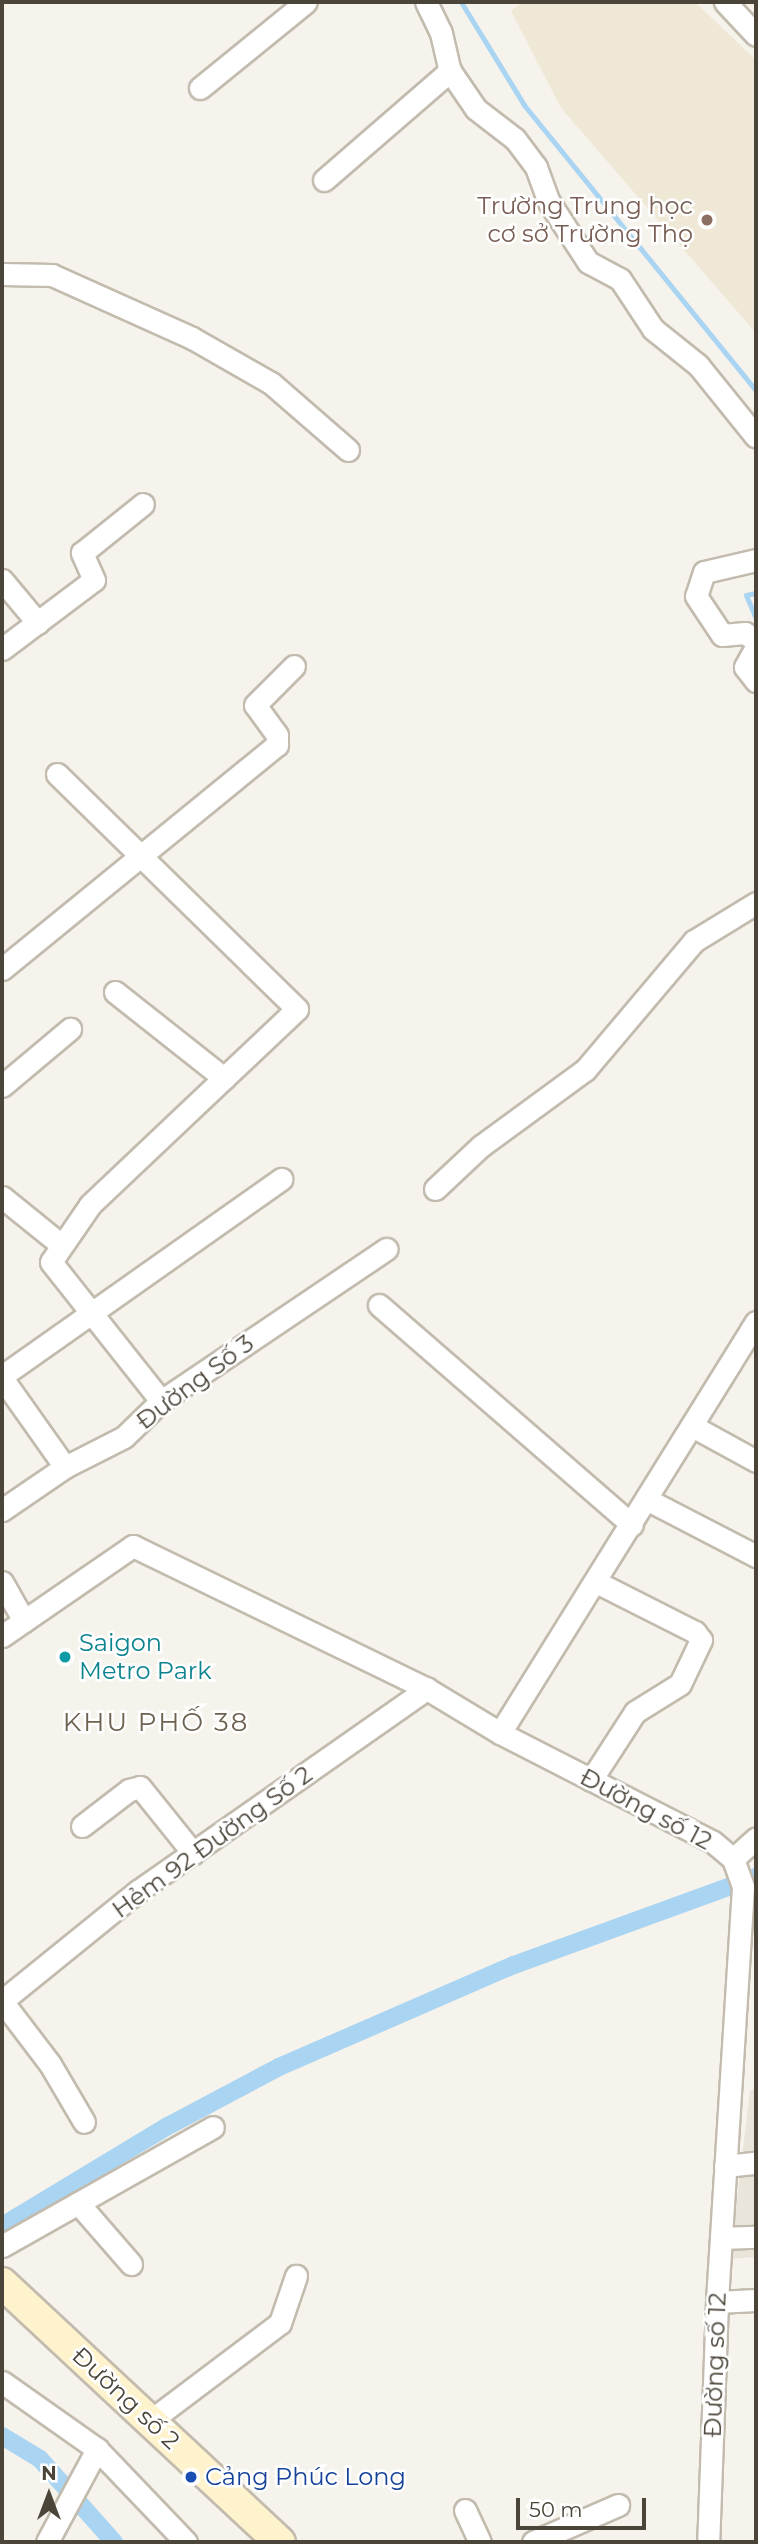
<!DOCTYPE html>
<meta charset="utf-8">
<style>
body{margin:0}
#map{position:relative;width:758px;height:2544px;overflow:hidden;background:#f6f3ec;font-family:Montserrat,sans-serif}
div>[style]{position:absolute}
.residential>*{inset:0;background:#eae5da}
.education>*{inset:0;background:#efe8d6}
.stream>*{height:5px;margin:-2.5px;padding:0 2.5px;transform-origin:2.5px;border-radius:2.5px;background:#a9d4f2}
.canal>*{height:18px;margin:-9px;padding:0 9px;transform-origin:9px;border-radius:9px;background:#a9d4f2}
.roads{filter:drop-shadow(2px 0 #c2bbae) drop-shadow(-2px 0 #c2bbae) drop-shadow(0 2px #c2bbae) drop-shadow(0 -2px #c2bbae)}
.street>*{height:21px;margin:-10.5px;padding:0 10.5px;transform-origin:10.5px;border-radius:10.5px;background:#fff}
.secondary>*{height:30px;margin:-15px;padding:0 15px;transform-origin:15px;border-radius:15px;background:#fff3cd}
.dots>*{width:19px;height:19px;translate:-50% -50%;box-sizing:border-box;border:4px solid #fff;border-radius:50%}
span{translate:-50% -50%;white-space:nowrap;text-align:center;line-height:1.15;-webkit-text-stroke:5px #fff;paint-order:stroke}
.education-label{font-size:24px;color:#785e54}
.right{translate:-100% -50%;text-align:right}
.street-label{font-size:24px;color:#4b4439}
.culture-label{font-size:24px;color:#0d838f}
.left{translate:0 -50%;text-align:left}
.transit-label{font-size:24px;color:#164399}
.neighbourhood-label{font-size:26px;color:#6e6250;letter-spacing:2px}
.frame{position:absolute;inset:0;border:4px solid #4b4439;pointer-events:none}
.north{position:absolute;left:14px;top:2460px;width:70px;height:70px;-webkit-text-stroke:5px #fff;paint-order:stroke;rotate:0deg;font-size:19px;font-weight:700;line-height:28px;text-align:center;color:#4b4439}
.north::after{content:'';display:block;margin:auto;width:24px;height:32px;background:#4b4439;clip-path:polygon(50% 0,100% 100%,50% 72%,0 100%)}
.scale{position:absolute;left:516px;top:2498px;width:130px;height:32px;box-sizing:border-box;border:4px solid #4b4439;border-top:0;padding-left:9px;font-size:21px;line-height:24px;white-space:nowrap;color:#4b4439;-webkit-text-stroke:5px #fff;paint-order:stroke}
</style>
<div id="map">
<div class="residential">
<div style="clip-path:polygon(756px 2089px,756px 2257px,730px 2259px,750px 2090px)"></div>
</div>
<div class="education">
<div style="clip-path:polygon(522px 2px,695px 2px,756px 60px,756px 333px,561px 108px,511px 11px)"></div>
</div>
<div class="stream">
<div style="left:461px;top:2px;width:121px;rotate:58.5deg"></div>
<div style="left:524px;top:105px;width:367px;rotate:50.9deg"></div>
<div style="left:756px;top:593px;width:10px;rotate:169deg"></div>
<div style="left:746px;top:595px;width:26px;rotate:67deg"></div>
</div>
<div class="canal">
<div style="left:2px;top:2226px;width:194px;rotate:-31.1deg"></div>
<div style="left:168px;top:2126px;width:126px;rotate:-28deg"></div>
<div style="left:279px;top:2067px;width:256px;rotate:-23.5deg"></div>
<div style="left:514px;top:1965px;width:258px;rotate:-20deg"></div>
<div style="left:2px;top:2436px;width:44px;rotate:31.2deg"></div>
<div style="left:40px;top:2459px;width:111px;rotate:48.3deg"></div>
</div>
<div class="roads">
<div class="street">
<div style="left:426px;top:2px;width:34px;rotate:64deg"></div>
<div style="left:441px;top:33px;width:39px;rotate:77deg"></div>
<div style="left:450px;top:71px;width:46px;rotate:55.6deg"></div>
<div style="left:476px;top:109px;width:49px;rotate:37.6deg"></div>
<div style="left:515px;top:139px;width:35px;rotate:53deg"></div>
<div style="left:536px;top:167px;width:37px;rotate:70deg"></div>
<div style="left:549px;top:202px;width:72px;rotate:57deg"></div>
<div style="left:588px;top:262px;width:36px;rotate:28deg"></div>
<div style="left:620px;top:279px;width:60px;rotate:56.6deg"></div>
<div style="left:653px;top:329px;width:58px;rotate:38.7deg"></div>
<div style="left:698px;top:365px;width:92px;rotate:51.1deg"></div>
<div style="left:725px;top:2px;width:45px;rotate:46.8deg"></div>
<div style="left:200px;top:88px;width:136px;rotate:-39.1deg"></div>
<div style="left:324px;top:180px;width:167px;rotate:-40.9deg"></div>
<div style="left:2px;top:274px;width:50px;rotate:1.1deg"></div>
<div style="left:52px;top:275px;width:154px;rotate:24.2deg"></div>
<div style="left:192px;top:338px;width:91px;rotate:29.7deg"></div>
<div style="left:271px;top:383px;width:102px;rotate:41deg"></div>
<div style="left:756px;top:560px;width:53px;rotate:167deg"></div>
<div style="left:704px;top:572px;width:25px;rotate:108deg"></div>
<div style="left:696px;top:596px;width:47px;rotate:56.3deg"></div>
<div style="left:722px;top:635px;width:23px;rotate:-5deg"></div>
<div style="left:745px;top:633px;width:14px;rotate:36deg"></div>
<div style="left:2px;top:580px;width:56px;rotate:50.1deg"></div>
<div style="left:756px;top:647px;width:23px;rotate:119deg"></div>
<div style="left:745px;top:667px;width:18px;rotate:52deg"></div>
<div style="left:2px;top:649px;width:115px;rotate:-36.9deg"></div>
<div style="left:94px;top:580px;width:30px;rotate:-114deg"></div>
<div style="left:82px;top:553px;width:78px;rotate:-38.8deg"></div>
<div style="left:57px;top:774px;width:336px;rotate:44.4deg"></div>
<div style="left:297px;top:1009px;width:285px;rotate:136.6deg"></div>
<div style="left:90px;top:1205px;width:69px;rotate:124.4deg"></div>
<div style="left:51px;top:1262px;width:177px;rotate:51.6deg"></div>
<div style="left:2px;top:969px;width:355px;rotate:-39.2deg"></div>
<div style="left:277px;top:745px;width:10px;rotate:-90deg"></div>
<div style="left:277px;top:735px;width:37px;rotate:-126deg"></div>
<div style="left:255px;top:705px;width:55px;rotate:-45deg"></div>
<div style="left:115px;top:992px;width:139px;rotate:38.3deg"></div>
<div style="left:2px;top:1086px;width:89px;rotate:-40deg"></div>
<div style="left:435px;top:1189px;width:63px;rotate:-43.1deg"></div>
<div style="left:481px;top:1146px;width:129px;rotate:-36.2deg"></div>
<div style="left:585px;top:1070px;width:169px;rotate:-49.8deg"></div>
<div style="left:694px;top:941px;width:73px;rotate:-31.5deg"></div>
<div style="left:2px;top:1197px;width:75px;rotate:39deg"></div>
<div style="left:379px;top:1305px;width:335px;rotate:41deg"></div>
<div style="left:2px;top:1376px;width:342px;rotate:-35.2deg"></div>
<div style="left:2px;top:1378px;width:109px;rotate:54.7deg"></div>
<div style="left:694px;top:1427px;width:71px;rotate:28.7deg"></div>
<div style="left:648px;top:1500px;width:122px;rotate:27.4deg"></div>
<div style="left:2px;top:1510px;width:76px;rotate:-34.3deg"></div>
<div style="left:65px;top:1467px;width:66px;rotate:-27deg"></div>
<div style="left:124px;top:1437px;width:52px;rotate:-44.2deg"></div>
<div style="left:161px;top:1401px;width:272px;rotate:-34deg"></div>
<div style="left:2px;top:1582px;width:45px;rotate:60.6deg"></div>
<div style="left:2px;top:1636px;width:159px;rotate:-34.5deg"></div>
<div style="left:133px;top:1546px;width:327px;rotate:25.9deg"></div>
<div style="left:427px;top:1689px;width:85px;rotate:31.1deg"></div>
<div style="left:500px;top:1733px;width:239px;rotate:27.1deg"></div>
<div style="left:713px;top:1842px;width:26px;rotate:40deg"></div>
<div style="left:733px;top:1859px;width:30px;rotate:70deg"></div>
<div style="left:743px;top:1887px;width:416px;rotate:93.6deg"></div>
<div style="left:717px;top:2302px;width:240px;rotate:92.1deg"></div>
<div style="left:500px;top:1733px;width:484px;rotate:-58.1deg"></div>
<div style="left:591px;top:1780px;width:81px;rotate:-57.1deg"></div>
<div style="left:635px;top:1712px;width:53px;rotate:-31.9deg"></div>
<div style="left:680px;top:1684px;width:49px;rotate:-64.5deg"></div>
<div style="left:701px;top:1640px;width:10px;rotate:-127deg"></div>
<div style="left:695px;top:1632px;width:111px;rotate:-153.2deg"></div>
<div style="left:82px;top:1826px;width:59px;rotate:-37.5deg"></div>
<div style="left:129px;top:1790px;width:11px;rotate:-15deg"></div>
<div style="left:140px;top:1787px;width:85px;rotate:51.2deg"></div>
<div style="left:733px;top:1859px;width:31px;rotate:-42deg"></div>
<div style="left:2px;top:2001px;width:175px;rotate:-39deg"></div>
<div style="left:138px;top:1891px;width:353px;rotate:-35deg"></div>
<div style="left:2px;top:2001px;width:79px;rotate:52.7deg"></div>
<div style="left:50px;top:2064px;width:67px;rotate:59.6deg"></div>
<div style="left:725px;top:2166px;width:31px;rotate:-6deg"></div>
<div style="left:78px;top:2203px;width:81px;rotate:49deg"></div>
<div style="left:721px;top:2238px;width:35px;rotate:-2deg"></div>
<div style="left:2px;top:2246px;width:242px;rotate:-29.4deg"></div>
<div style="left:717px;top:2302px;width:39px;rotate:-3deg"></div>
<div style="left:2px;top:2382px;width:116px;rotate:35.2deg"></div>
<div style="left:97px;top:2449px;width:129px;rotate:46.3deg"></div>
<div style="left:150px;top:2421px;width:163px;rotate:-37deg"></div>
<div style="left:280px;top:2323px;width:50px;rotate:-71.2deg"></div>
<div style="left:465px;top:2510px;width:35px;rotate:65deg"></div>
<div style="left:47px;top:2542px;width:106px;rotate:-61.7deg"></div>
<div style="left:533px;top:2542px;width:93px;rotate:-23.5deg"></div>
</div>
<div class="secondary">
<div style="left:2px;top:2283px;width:380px;rotate:43deg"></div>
</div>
</div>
<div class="dots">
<div style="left:707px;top:220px;background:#8d6e63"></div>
<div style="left:65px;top:1657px;background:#0f9aa8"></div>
<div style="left:191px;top:2477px;background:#1a4fb4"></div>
</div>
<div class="education-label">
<span class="right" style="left:693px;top:220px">Trường Trung học<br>cơ sở Trường Thọ</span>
</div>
<div class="street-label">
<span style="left:195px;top:1382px;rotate:-37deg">Đường Số 3</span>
<span style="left:646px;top:1809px;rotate:28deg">Đường số 12</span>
<span style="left:212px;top:1842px;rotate:-36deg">Hẻm 92 Đường Số 2</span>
<span style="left:715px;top:2365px;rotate:-88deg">Đường số 12</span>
<span style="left:126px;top:2398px;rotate:43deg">Đường số 2</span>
</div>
<div class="culture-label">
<span class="left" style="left:79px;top:1657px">Saigon<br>Metro Park</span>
</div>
<div class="transit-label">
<span class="left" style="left:205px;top:2477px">Cảng Phúc Long</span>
</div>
<div class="neighbourhood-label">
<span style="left:156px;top:1723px">KHU PHỐ 38</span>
</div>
<div class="frame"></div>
<div class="north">N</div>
<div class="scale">50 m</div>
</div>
